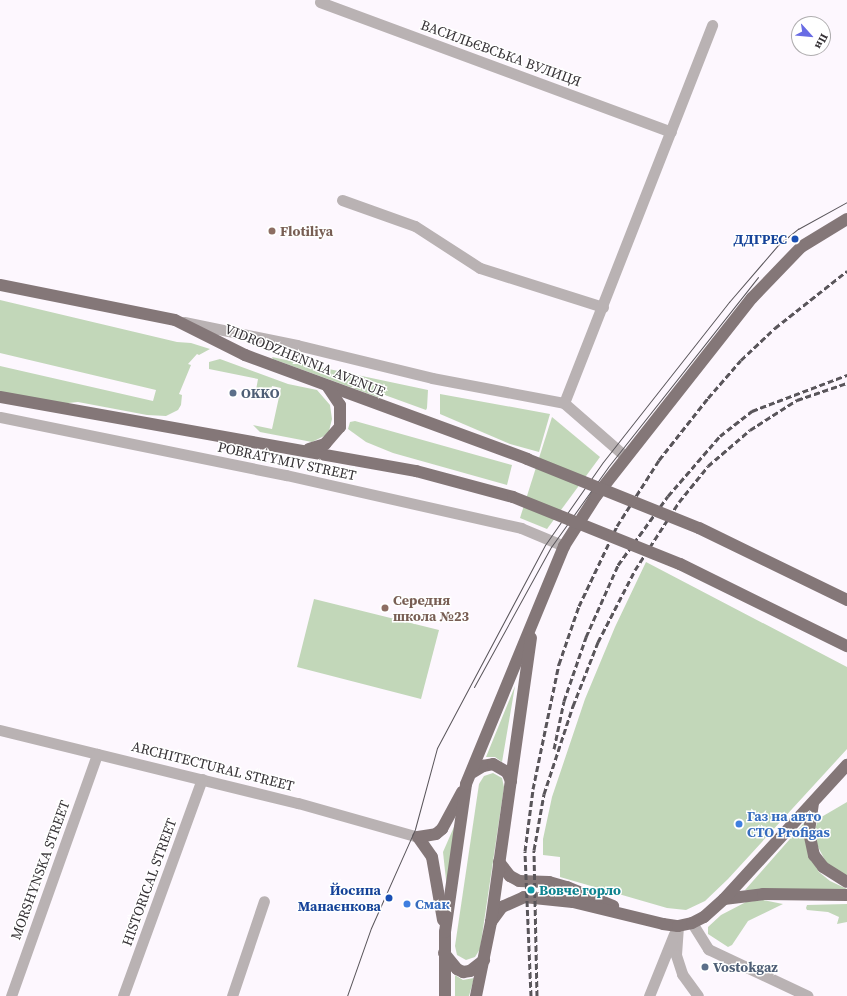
<!DOCTYPE html>
<meta charset="utf-8">
<style>
body{margin:0}
#map{position:relative;width:847px;height:996px;overflow:hidden;background:#fdf7fe;font-family:"Source Serif 4",serif}
div>[style]{position:absolute}
.green>*{inset:0;background:#c2d7b9}
.minor>*{height:11px;margin:-5.5px;padding:0 5.5px;transform-origin:5.5px;border-radius:5.5px;background:#b9b2b3}
.major>*{height:12px;margin:-6px;padding:0 6px;transform-origin:6px;border-radius:6px;background:#847778}
.tram>*{height:1px;margin:-0.5px;padding:0 0.5px;transform-origin:0.5px;border-radius:0.5px;background:#59555a}
.rail>*{height:3px;margin-top:-1.5px;transform-origin:0;background:repeating-linear-gradient(90deg,#59555a 0 6px,transparent 0 9px)}
.major-bridge>*{height:12px;margin:-6px;padding:0 6px;transform-origin:6px;border-radius:6px;background:#847778}
.dots>*{width:11px;height:11px;translate:-50% -50%;box-sizing:border-box;border:2px solid #fff;border-radius:50%}
span{translate:-50% -50%;white-space:nowrap;text-align:center;line-height:1.15;-webkit-text-stroke:3px #fff;paint-order:stroke}
.street-label{font-size:14px;color:#363236}
.education-label{font-size:14px;color:#785e54;font-weight:700}
.left{translate:0 -50%;text-align:left}
.transit-label{font-size:14px;color:#164399;font-weight:700}
.right{translate:-100% -50%;text-align:right}
.service-label{font-size:14px;color:#4e5e75;font-weight:700}
.shop-label{font-size:14px;color:#366cbe;font-weight:700}
.culture-label{font-size:14px;color:#0d838f;font-weight:700}
.north{position:absolute;left:791px;top:16px;width:40px;height:40px;box-sizing:border-box;background:#fff;border:1px solid #afadaf;border-radius:50%;rotate:117deg;font-size:11px;font-weight:700;line-height:16px;text-align:center;color:#363236}
.north::after{content:'';display:block;margin:auto;width:14px;height:18px;background:#686be4;clip-path:polygon(50% 0,100% 100%,50% 72%,0 100%)}
</style>
<div id="map">
<div class="green">
<div style="clip-path:polygon(0 300px,177px 342px,191px 343px,210px 349px,199px 355px,197px 354px,188px 364px,191px 365px,179px 394px,182px 395px,181px 405px,178px 410px,166px 416px,147px 415px,78px 402px,58px 404px,0 392px,0 366px,153px 401px,156px 390px,0 353px)"></div>
<div style="clip-path:polygon(272px 357px,428px 390px,427px 408px,426px 410px,382px 394px,380px 398px,273px 359px)"></div>
<div style="clip-path:polygon(220px 359px,288px 384px,317px 390px,330px 405px,332px 419px,329px 431px,324px 436px,312px 442px,260px 432px,253px 425px,272px 429px,281px 388px,272px 386px,270px 395px,261px 393px,256px 390px,258px 379px,209px 369px,209px 362px)"></div>
<div style="clip-path:polygon(440px 394px,550px 414px,539px 452px,510px 444px,440px 414px)"></div>
<div style="clip-path:polygon(552px 417px,600px 457px,547px 529px,520px 518px)"></div>
<div style="clip-path:polygon(355px 421px,512px 465px,507px 485px,393px 453px,366px 442px,348px 429px,350px 422px)"></div>
<div style="clip-path:polygon(646px 562px,847px 667px,847px 749px,728px 879px,705px 901px,686px 910px,667px 908px,560px 877px,560px 857px,543px 855px,543px 839px,552px 797px,585px 699px,615px 627px)"></div>
<div style="clip-path:polygon(314px 599px,439px 630px,421px 699px,297px 667px)"></div>
<div style="clip-path:polygon(515px 686px,502px 762px,495px 757px,486px 757px)"></div>
<div style="clip-path:polygon(493px 773px,502px 778px,504px 787px,480px 949px,475px 957px,466px 960px,457px 955px,455px 946px,479px 784px,484px 776px)"></div>
<div style="clip-path:polygon(847px 802px,847px 877px,827px 864px,816px 843px,815px 830px,818px 819px)"></div>
<div style="clip-path:polygon(457px 820px,447px 889px,443px 852px)"></div>
<div style="clip-path:polygon(804px 823px,810px 857px,819px 872px,830px 881px,847px 889px,745px 890px)"></div>
<div style="clip-path:polygon(763px 900px,783px 904px,748px 921px,732px 945px,728px 947px,708px 934px,708px 927px,721px 915px,746px 902px)"></div>
<div style="clip-path:polygon(847px 904px,847px 922px,837px 924px,839px 917px,828px 912px,807px 910px,806px 908px,807px 905px)"></div>
<div style="clip-path:polygon(455px 975px,463px 980px,474px 978px,469px 996px,455px 996px)"></div>
</div>
<div class="minor">
<div style="left:320px;top:2px;width:374px;rotate:20.3deg"></div>
<div style="left:342px;top:200px;width:77px;rotate:19.6deg"></div>
<div style="left:415px;top:226px;width:77px;rotate:32.9deg"></div>
<div style="left:480px;top:268px;width:129px;rotate:17.6deg"></div>
<div style="left:184px;top:322px;width:115px;rotate:11.5deg"></div>
<div style="left:297px;top:345px;width:139px;rotate:13.7deg"></div>
<div style="left:432px;top:378px;width:134px;rotate:10.7deg"></div>
<div style="left:564px;top:403px;width:82px;rotate:41.1deg"></div>
<div style="left:564px;top:403px;width:406px;rotate:-68.6deg"></div>
<div style="left:0;top:417px;width:292px;rotate:11.5deg"></div>
<div style="left:286px;top:475px;width:241px;rotate:12.7deg"></div>
<div style="left:521px;top:528px;width:47px;rotate:22.7deg"></div>
<div style="left:0;top:730px;width:307px;rotate:13.8deg"></div>
<div style="left:298px;top:803px;width:125px;rotate:15.8deg"></div>
<div style="left:692px;top:923px;width:31px;rotate:58deg"></div>
<div style="left:708px;top:949px;width:110px;rotate:25.2deg"></div>
<div style="left:678px;top:926px;width:29px;rotate:94deg"></div>
<div style="left:676px;top:955px;width:20px;rotate:72deg"></div>
<div style="left:682px;top:974px;width:27px;rotate:54deg"></div>
<div style="left:11px;top:996px;width:257px;rotate:-70.4deg"></div>
<div style="left:123px;top:996px;width:231px;rotate:-70deg"></div>
<div style="left:232px;top:996px;width:100px;rotate:-71.4deg"></div>
<div style="left:649px;top:996px;width:67px;rotate:-68deg"></div>
</div>
<div class="major">
<div style="left:0;top:285px;width:178px;rotate:11.3deg"></div>
<div style="left:175px;top:320px;width:78px;rotate:26.6deg"></div>
<div style="left:245px;top:355px;width:301px;rotate:20.2deg"></div>
<div style="left:0;top:397px;width:423px;rotate:10.1deg"></div>
<div style="left:416px;top:471px;width:100px;rotate:15deg"></div>
<div style="left:309px;top:449px;width:17px;rotate:-17deg"></div>
<div style="left:325px;top:444px;width:23px;rotate:-49deg"></div>
<div style="left:340px;top:427px;width:22px;rotate:-90deg"></div>
<div style="left:340px;top:405px;width:22px;rotate:-124deg"></div>
<div style="left:473px;top:772px;width:12px;rotate:-31deg"></div>
<div style="left:483px;top:766px;width:10px;rotate:-11deg"></div>
<div style="left:493px;top:764px;width:16px;rotate:30deg"></div>
<div style="left:507px;top:772px;width:10px;rotate:66deg"></div>
<div style="left:813px;top:803px;width:29px;rotate:98deg"></div>
<div style="left:809px;top:832px;width:24px;rotate:78deg"></div>
<div style="left:814px;top:855px;width:15px;rotate:53deg"></div>
<div style="left:823px;top:867px;width:28px;rotate:32deg"></div>
<div style="left:418px;top:837px;width:24px;rotate:55deg"></div>
<div style="left:432px;top:857px;width:64px;rotate:80.1deg"></div>
<div style="left:418px;top:837px;width:18px;rotate:-9deg"></div>
<div style="left:436px;top:834px;width:8px;rotate:-40deg"></div>
<div style="left:442px;top:829px;width:42px;rotate:-61.6deg"></div>
<div style="left:499px;top:862px;width:18px;rotate:52deg"></div>
<div style="left:510px;top:876px;width:10px;rotate:29deg"></div>
<div style="left:519px;top:881px;width:30px;rotate:2deg"></div>
<div style="left:549px;top:882px;width:19px;rotate:16deg"></div>
<div style="left:567px;top:887px;width:50px;rotate:22.4deg"></div>
<div style="left:724px;top:899px;width:39px;rotate:-7deg"></div>
<div style="left:763px;top:894px;width:84px;rotate:0.7deg"></div>
<div style="left:491px;top:922px;width:19px;rotate:-54deg"></div>
<div style="left:502px;top:907px;width:24px;rotate:-24deg"></div>
<div style="left:524px;top:897px;width:49px;rotate:5.8deg"></div>
<div style="left:573px;top:902px;width:93px;rotate:13.7deg"></div>
<div style="left:663px;top:924px;width:15px;rotate:8deg"></div>
<div style="left:678px;top:926px;width:14px;rotate:-12deg"></div>
<div style="left:692px;top:923px;width:13px;rotate:-27deg"></div>
<div style="left:704px;top:917px;width:27px;rotate:-42deg"></div>
<div style="left:724px;top:899px;width:182px;rotate:-47.5deg"></div>
<div style="left:444px;top:953px;width:21px;rotate:51deg"></div>
<div style="left:457px;top:969px;width:7px;rotate:27deg"></div>
<div style="left:463px;top:972px;width:7px;rotate:-8deg"></div>
<div style="left:470px;top:971px;width:18px;rotate:-38deg"></div>
<div style="left:445px;top:996px;width:64px;rotate:-90deg"></div>
<div style="left:445px;top:932px;width:149px;rotate:-81.9deg"></div>
<div style="left:466px;top:784px;width:257px;rotate:-67.6deg"></div>
<div style="left:564px;top:546px;width:59px;rotate:-57.4deg"></div>
<div style="left:596px;top:496px;width:252px;rotate:-51.8deg"></div>
<div style="left:752px;top:298px;width:71px;rotate:-46.1deg"></div>
<div style="left:801px;top:247px;width:54px;rotate:-31.3deg"></div>
<div style="left:476px;top:996px;width:76px;rotate:-78.5deg"></div>
<div style="left:491px;top:922px;width:287px;rotate:-82deg"></div>
</div>
<div class="tram">
<div style="left:474px;top:687px;width:160px;rotate:-61.2deg"></div>
<div style="left:551px;top:547px;width:98px;rotate:-54.5deg"></div>
<div style="left:608px;top:467px;width:242px;rotate:-51.7deg"></div>
<div style="left:347px;top:996px;width:72px;rotate:-70.6deg"></div>
<div style="left:371px;top:928px;width:108px;rotate:-66deg"></div>
<div style="left:415px;top:829px;width:84px;rotate:-74.8deg"></div>
<div style="left:437px;top:748px;width:230px;rotate:-62deg"></div>
<div style="left:545px;top:545px;width:101px;rotate:-55.1deg"></div>
<div style="left:603px;top:462px;width:204px;rotate:-51.8deg"></div>
<div style="left:729px;top:302px;width:75px;rotate:-49.3deg"></div>
<div style="left:778px;top:245px;width:26px;rotate:-39deg"></div>
<div style="left:798px;top:229px;width:56px;rotate:-28.9deg"></div>
</div>
<div class="rail">
<div style="left:554px;top:749px;width:49px;rotate:-78.2deg"></div>
<div style="left:564px;top:701px;width:68px;rotate:-71deg"></div>
<div style="left:586px;top:637px;width:79px;rotate:-66deg"></div>
<div style="left:618px;top:565px;width:85px;rotate:-54.1deg"></div>
<div style="left:668px;top:496px;width:79px;rotate:-49.1deg"></div>
<div style="left:720px;top:436px;width:41px;rotate:-38deg"></div>
<div style="left:752px;top:411px;width:102px;rotate:-20.8deg"></div>
<div style="left:531px;top:996px;width:145px;rotate:-92.4deg"></div>
<div style="left:525px;top:851px;width:63px;rotate:-82.6deg"></div>
<div style="left:533px;top:789px;width:128px;rotate:-78.3deg"></div>
<div style="left:559px;top:664px;width:61px;rotate:-71deg"></div>
<div style="left:579px;top:606px;width:89px;rotate:-64.6deg"></div>
<div style="left:617px;top:526px;width:78px;rotate:-57.5deg"></div>
<div style="left:659px;top:460px;width:79px;rotate:-51.7deg"></div>
<div style="left:708px;top:398px;width:50px;rotate:-49deg"></div>
<div style="left:741px;top:360px;width:47px;rotate:-43.3deg"></div>
<div style="left:775px;top:328px;width:92px;rotate:-38.4deg"></div>
<div style="left:537px;top:996px;width:146px;rotate:-91.2deg"></div>
<div style="left:534px;top:850px;width:57px;rotate:-79.9deg"></div>
<div style="left:544px;top:794px;width:93px;rotate:-71.8deg"></div>
<div style="left:573px;top:706px;width:69px;rotate:-68.7deg"></div>
<div style="left:598px;top:642px;width:81px;rotate:-62.8deg"></div>
<div style="left:635px;top:570px;width:81px;rotate:-57.1deg"></div>
<div style="left:679px;top:502px;width:46px;rotate:-51.1deg"></div>
<div style="left:708px;top:466px;width:55px;rotate:-40.6deg"></div>
<div style="left:750px;top:430px;width:56px;rotate:-32.6deg"></div>
<div style="left:797px;top:400px;width:53px;rotate:-18.8deg"></div>
</div>
<div class="major-bridge">
<div style="left:527px;top:459px;width:185px;rotate:21.9deg"></div>
<div style="left:699px;top:528px;width:165px;rotate:25.9deg"></div>
<div style="left:513px;top:497px;width:180px;rotate:21.9deg"></div>
<div style="left:680px;top:564px;width:186px;rotate:26.2deg"></div>
</div>
<div class="dots">
<div style="left:272px;top:231px;background:#8d6e63"></div>
<div style="left:795px;top:239px;background:#1a4fb4"></div>
<div style="left:233px;top:393px;background:#5c6f8a"></div>
<div style="left:385px;top:608px;background:#8d6e63"></div>
<div style="left:739px;top:824px;background:#3f7fe0"></div>
<div style="left:531px;top:890px;background:#0f9aa8"></div>
<div style="left:389px;top:898px;background:#1a4fb4"></div>
<div style="left:407px;top:904px;background:#3f7fe0"></div>
<div style="left:705px;top:967px;background:#5c6f8a"></div>
</div>
<div class="street-label">
<span style="left:501px;top:53px;rotate:20deg">ВАСИЛЬЄВСЬКА ВУЛИЦЯ</span>
<span style="left:305px;top:360px;rotate:22deg">VIDRODZHENNIA AVENUE</span>
<span style="left:287px;top:461px;rotate:12deg">POBRATYMIV STREET</span>
<span style="left:213px;top:766px;rotate:14deg">ARCHITECTURAL STREET</span>
<span style="left:40px;top:870px;rotate:-70deg">MORSHYNSKA STREET</span>
<span style="left:149px;top:882px;rotate:-70deg">HISTORICAL STREET</span>
</div>
<div class="education-label">
<span class="left" style="left:280px;top:231px">Flotiliya</span>
<span class="left" style="left:393px;top:608px">Середня<br>школа №23</span>
</div>
<div class="transit-label">
<span class="right" style="left:787px;top:239px">ДДГРЕС</span>
<span class="right" style="left:381px;top:898px">Йосипа<br>Манаєнкова</span>
</div>
<div class="service-label">
<span class="left" style="left:241px;top:393px">OKKO</span>
<span class="left" style="left:713px;top:967px">Vostokgaz</span>
</div>
<div class="shop-label">
<span class="left" style="left:747px;top:824px">Газ на авто<br>СТО Profigas</span>
<span class="left" style="left:415px;top:904px">Смак</span>
</div>
<div class="culture-label">
<span class="left" style="left:539px;top:890px">Вовче горло</span>
</div>
<div class="north">Пн</div>
</div>
